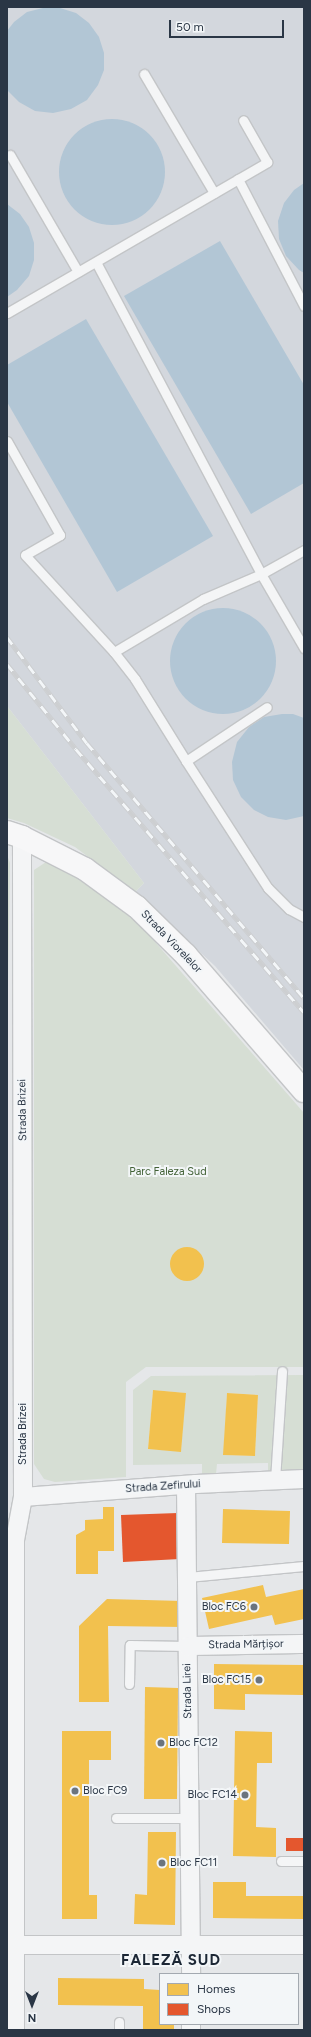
<!DOCTYPE html>
<meta charset="utf-8">
<style>
body{margin:0}
#map{position:relative;width:311px;height:2037px;overflow:hidden;background:#e5e7e9;font-family:Figtree,sans-serif}
div>[style]{position:absolute}
.built>*{inset:0;background:#d3d7dd}
.green>*{inset:0;background:#d6ded4}
.water>*{inset:0;background:#b2c6d5}
.round{border-radius:50%}
.homes>*{inset:0;background:#f2c14e}
.shops>*{inset:0;background:#e4572e}
.roads{filter:drop-shadow(1px 0 #c3c5c7) drop-shadow(-1px 0 #c3c5c7) drop-shadow(0 1px #c3c5c7) drop-shadow(0 -1px #c3c5c7)}
.lane>*{height:9px;margin:-4.5px;padding:0 4.5px;transform-origin:4.5px;border-radius:4.5px;background:#f4f5f6}
.street>*{height:18px;margin:-9px;padding:0 9px;transform-origin:9px;border-radius:9px;background:#f4f5f6}
.secondary>*{height:22px;margin:-11px;padding:0 11px;transform-origin:11px;border-radius:11px;background:#f7f7f8}
.rail>*{height:4.5px;margin-top:-2.25px;transform-origin:0;background:repeating-linear-gradient(90deg,#f3f6f8 0 9px,#cdcfd1 0 18px);box-sizing:border-box;border-block:1px solid #cdcfd1}
.dots>*{width:11px;height:11px;translate:-50% -50%;box-sizing:border-box;border:2px solid #f3f6f8;border-radius:50%}
span{translate:-50% -50%;white-space:nowrap;text-align:center;line-height:1.15;-webkit-text-stroke:4px #f3f6f8;paint-order:stroke}
.street-label{font-size:11px;color:#2a3645}
.park-label{font-size:11px;color:#426136}
.poi-label{font-size:11px;color:#2a3645}
.right{translate:-100% -50%;text-align:right}
.left{translate:0 -50%;text-align:left}
.district-label{font-size:15px;color:#1c2735;font-weight:700;letter-spacing:1px}
.frame{position:absolute;inset:0;border:8px solid #2a3645;pointer-events:none}
.legend{position:absolute;left:159px;top:1973px;width:140px;height:52px;box-sizing:border-box;background:#f3f6f8;border:1px solid #a3a9b0;margin:0;padding:5px 7px;list-style:none;font-size:12px;color:#2a3645}
.legend li{display:flex;align-items:center;gap:8px;height:20px}
.legend b{width:20px;border:1px solid #a3a9b0}
.north{position:absolute;left:12px;top:1985px;width:40px;height:40px;-webkit-text-stroke:3px #f3f6f8;paint-order:stroke;rotate:180deg;font-size:11px;font-weight:700;line-height:16px;text-align:center;color:#2a3645}
.north::after{content:'';display:block;margin:auto;width:14px;height:18px;background:#2a3645;clip-path:polygon(50% 0,100% 100%,50% 72%,0 100%)}
.scale{position:absolute;left:169px;top:20px;width:115px;height:18px;box-sizing:border-box;border:2px solid #2a3645;border-top:0;padding-left:5px;font-size:12px;line-height:14px;white-space:nowrap;color:#2a3645;-webkit-text-stroke:3px #f3f6f8;paint-order:stroke}
</style>
<div id="map">
<div class="built">
<div style="clip-path:polygon(7px 7px,304px 7px,304px 1070px,215px 966px,135px 892px,144px 883px,7px 706px)"></div>
</div>
<div class="green">
<div style="clip-path:polygon(7px 706px,144px 883px,135px 892px,75px 847px,24px 823px,7px 818px)"></div>
<div style="clip-path:polygon(7px 855px,10px 863px,7px 1049px)"></div>
<div style="clip-path:polygon(46px 862px,82px 878px,129px 912px,304px 1113px,304px 1367px,146px 1367px,126px 1382px,126px 1477px,55px 1482px,44px 1479px,34px 1464px,34px 870px)"></div>
<div style="clip-path:polygon(7px 1103px,9px 1240px,7px 1240px)"></div>
<div style="clip-path:polygon(evenodd,304px 1375px,304px 1470px,268px 1471px,268px 1463px,217px 1464px,216px 1474px,202px 1474px,202px 1464px,133px 1465px,133px 1390px,151px 1376px,304px 1375px,153px 1390px,185px 1393px,181px 1451px,148px 1449px,153px 1390px,304px 1375px,227px 1393px,258px 1395px,255px 1456px,224px 1455px,227px 1393px)"></div>
</div>
<div class="water">
<div style="clip-path:polygon(43px 8px,60px 8px,76px 13px,89px 23px,99px 37px,104px 53px,104px 70px,98px 85px,87px 100px,71px 109px,53px 113px,35px 111px,19px 102px,7px 90px,7px 31px,14px 22px,27px 12px)"></div>
<div class="round" style="left:59px;top:119px;width:106px;height:106px"></div>
<div style="clip-path:polygon(304px 183px,304px 273px,299px 270px,286px 256px,279px 239px,278px 221px,284px 203px,294px 190px)"></div>
<div style="clip-path:polygon(7px 204px,20px 214px,29px 227px,34px 243px,34px 260px,29px 276px,17px 290px,7px 297px)"></div>
<div style="clip-path:polygon(220px 241px,304px 385px,304px 483px,251px 514px,124px 296px)"></div>
<div style="clip-path:polygon(86px 319px,213px 536px,117px 592px,7px 402px,7px 365px)"></div>
<div class="round" style="left:170px;top:608px;width:106px;height:106px"></div>
<div style="clip-path:polygon(282px 714px,293px 714px,304px 718px,304px 816px,286px 820px,268px 817px,254px 810px,241px 797px,233px 780px,232px 762px,237px 742px,249px 727px,264px 717px)"></div>
</div>
<div class="homes">
<div class="round" style="left:170px;top:1247px;width:34px;height:34px"></div>
<div style="clip-path:polygon(153px 1390px,186px 1393px,181px 1452px,148px 1449px)"></div>
<div style="clip-path:polygon(227px 1393px,258px 1395px,255px 1456px,223px 1455px)"></div>
<div style="clip-path:polygon(103px 1507px,114px 1507px,114px 1551px,98px 1551px,98px 1574px,76px 1574px,76px 1535px,85px 1530px,85px 1520px,103px 1519px)"></div>
<div style="clip-path:polygon(223px 1509px,290px 1511px,289px 1544px,222px 1543px)"></div>
<div style="clip-path:polygon(263px 1585px,266px 1597px,304px 1589px,304px 1619px,275px 1625px,272px 1615px,209px 1629px,202px 1598px)"></div>
<div style="clip-path:polygon(107px 1599px,183px 1601px,183px 1627px,108px 1626px,109px 1702px,79px 1702px,79px 1626px)"></div>
<div style="clip-path:polygon(214px 1664px,304px 1665px,304px 1695px,245px 1694px,245px 1710px,214px 1709px)"></div>
<div style="clip-path:polygon(145px 1687px,178px 1688px,177px 1799px,144px 1799px)"></div>
<div style="clip-path:polygon(62px 1731px,111px 1731px,111px 1760px,89px 1760px,89px 1895px,97px 1895px,97px 1919px,62px 1919px)"></div>
<div style="clip-path:polygon(235px 1731px,272px 1732px,272px 1763px,257px 1763px,256px 1827px,276px 1828px,276px 1857px,233px 1856px)"></div>
<div style="clip-path:polygon(148px 1832px,176px 1832px,175px 1925px,134px 1924px,135px 1894px,147px 1895px)"></div>
<div style="clip-path:polygon(213px 1882px,246px 1882px,246px 1896px,304px 1896px,304px 1919px,213px 1918px)"></div>
<div style="clip-path:polygon(58px 1978px,144px 1979px,144px 1989px,160px 1990px,160px 2024px,174px 2024px,174px 2030px,143px 2030px,143px 2006px,58px 2005px)"></div>
</div>
<div class="shops">
<div style="clip-path:polygon(178px 1513px,180px 1559px,123px 1562px,121px 1515px)"></div>
<div style="clip-path:polygon(286px 1838px,304px 1838px,304px 1851px,286px 1851px)"></div>
</div>
<div class="roads">
<div class="lane">
<div style="left:144px;top:74px;width:138px;rotate:59.5deg"></div>
<div style="left:10px;top:155px;width:135px;rotate:59.8deg"></div>
<div style="left:238px;top:179px;width:143px;rotate:62.5deg"></div>
<div style="left:96px;top:262px;width:353px;rotate:62.1deg"></div>
<div style="left:261px;top:574px;width:86px;rotate:59.8deg"></div>
<div style="left:7px;top:313px;width:301px;rotate:-30.1deg"></div>
<div style="left:267px;top:162px;width:48px;rotate:-119.7deg"></div>
<div style="left:7px;top:441px;width:108px;rotate:60.6deg"></div>
<div style="left:60px;top:535px;width:40px;rotate:150.3deg"></div>
<div style="left:25px;top:555px;width:132px;rotate:47.5deg"></div>
<div style="left:114px;top:652px;width:34px;rotate:52deg"></div>
<div style="left:135px;top:679px;width:97px;rotate:58.1deg"></div>
<div style="left:186px;top:761px;width:151px;rotate:57.2deg"></div>
<div style="left:268px;top:888px;width:30px;rotate:45deg"></div>
<div style="left:289px;top:909px;width:17px;rotate:28deg"></div>
<div style="left:114px;top:652px;width:104px;rotate:-30.8deg"></div>
<div style="left:203px;top:599px;width:63px;rotate:-23.3deg"></div>
<div style="left:261px;top:574px;width:49px;rotate:-29.2deg"></div>
<div style="left:186px;top:761px;width:97px;rotate:-33.7deg"></div>
<div style="left:275px;top:1480px;width:109px;rotate:-86.3deg"></div>
<div style="left:187px;top:1577px;width:118px;rotate:-5.4deg"></div>
<div style="left:129px;top:1684px;width:39px;rotate:-89deg"></div>
<div style="left:130px;top:1645px;width:57px;rotate:1deg"></div>
<div style="left:116px;top:1818px;width:73px"></div>
<div style="left:281px;top:1861px;width:23px"></div>
<div style="left:119px;top:2022px;width:8px;rotate:90deg"></div>
</div>
<div class="street">
<div style="left:186px;top:1485px;width:489px;rotate:89.4deg"></div>
<div style="left:23px;top:1497px;width:173px;rotate:-4.3deg"></div>
<div style="left:196px;top:1484px;width:108px;rotate:-2.7deg"></div>
<div style="left:187px;top:1646px;width:117px;rotate:-1deg"></div>
<div style="left:7px;top:1945px;width:297px"></div>
<div style="left:191px;top:2024px;width:6px;rotate:90deg"></div>
<div style="left:15px;top:2030px;width:490px;rotate:-90deg"></div>
<div style="left:15px;top:1540px;width:44px;rotate:-79.5deg"></div>
<div style="left:23px;top:1497px;width:660px;rotate:-90.09deg"></div>
</div>
<div class="secondary">
<div style="left:7px;top:832px;width:16px;rotate:18deg"></div>
<div style="left:22px;top:837px;width:71px;rotate:26.9deg"></div>
<div style="left:85px;top:869px;width:64px;rotate:36.2deg"></div>
<div style="left:137px;top:907px;width:69px;rotate:44.4deg"></div>
<div style="left:186px;top:955px;width:180px;rotate:49.1deg"></div>
</div>
</div>
<div class="rail">
<div style="left:7px;top:637px;width:133px;rotate:53deg"></div>
<div style="left:87px;top:743px;width:335px;rotate:49.6deg"></div>
<div style="left:7px;top:664px;width:109px;rotate:50.9deg"></div>
<div style="left:76px;top:749px;width:348px;rotate:49.1deg"></div>
</div>
<div class="dots">
<div style="left:254px;top:1607px;background:#6b747e"></div>
<div style="left:259px;top:1680px;background:#6b747e"></div>
<div style="left:161px;top:1743px;background:#6b747e"></div>
<div style="left:75px;top:1791px;background:#6b747e"></div>
<div style="left:245px;top:1795px;background:#6b747e"></div>
<div style="left:162px;top:1863px;background:#6b747e"></div>
</div>
<div class="street-label">
<span style="left:171px;top:942px;rotate:46deg">Strada Viorelelor</span>
<span style="left:23px;top:1110px;rotate:-91deg">Strada Brizei</span>
<span style="left:23px;top:1434px;rotate:-90deg">Strada Brizei</span>
<span style="left:163px;top:1487px;rotate:-4deg">Strada Zefirului</span>
<span style="left:246px;top:1645px;rotate:-1deg">Strada Mărțișor</span>
<span style="left:188px;top:1691px;rotate:-91deg">Strada Lirei</span>
</div>
<div class="park-label">
<span style="left:168px;top:1172px">Parc Faleza Sud</span>
</div>
<div class="poi-label">
<span class="right" style="left:246px;top:1607px">Bloc FC6</span>
<span class="right" style="left:251px;top:1680px">Bloc FC15</span>
<span class="left" style="left:169px;top:1743px">Bloc FC12</span>
<span class="left" style="left:83px;top:1791px">Bloc FC9</span>
<span class="right" style="left:237px;top:1795px">Bloc FC14</span>
<span class="left" style="left:170px;top:1863px">Bloc FC11</span>
</div>
<div class="district-label">
<span style="left:171px;top:1961px">FALEZĂ SUD</span>
</div>
<div class="frame"></div>
<ul class="legend">
<li><b style="height:11px;background:#f2c14e"></b>Homes</li>
<li><b style="height:11px;background:#e4572e"></b>Shops</li>
</ul>
<div class="north">N</div>
<div class="scale">50 m</div>
</div>
